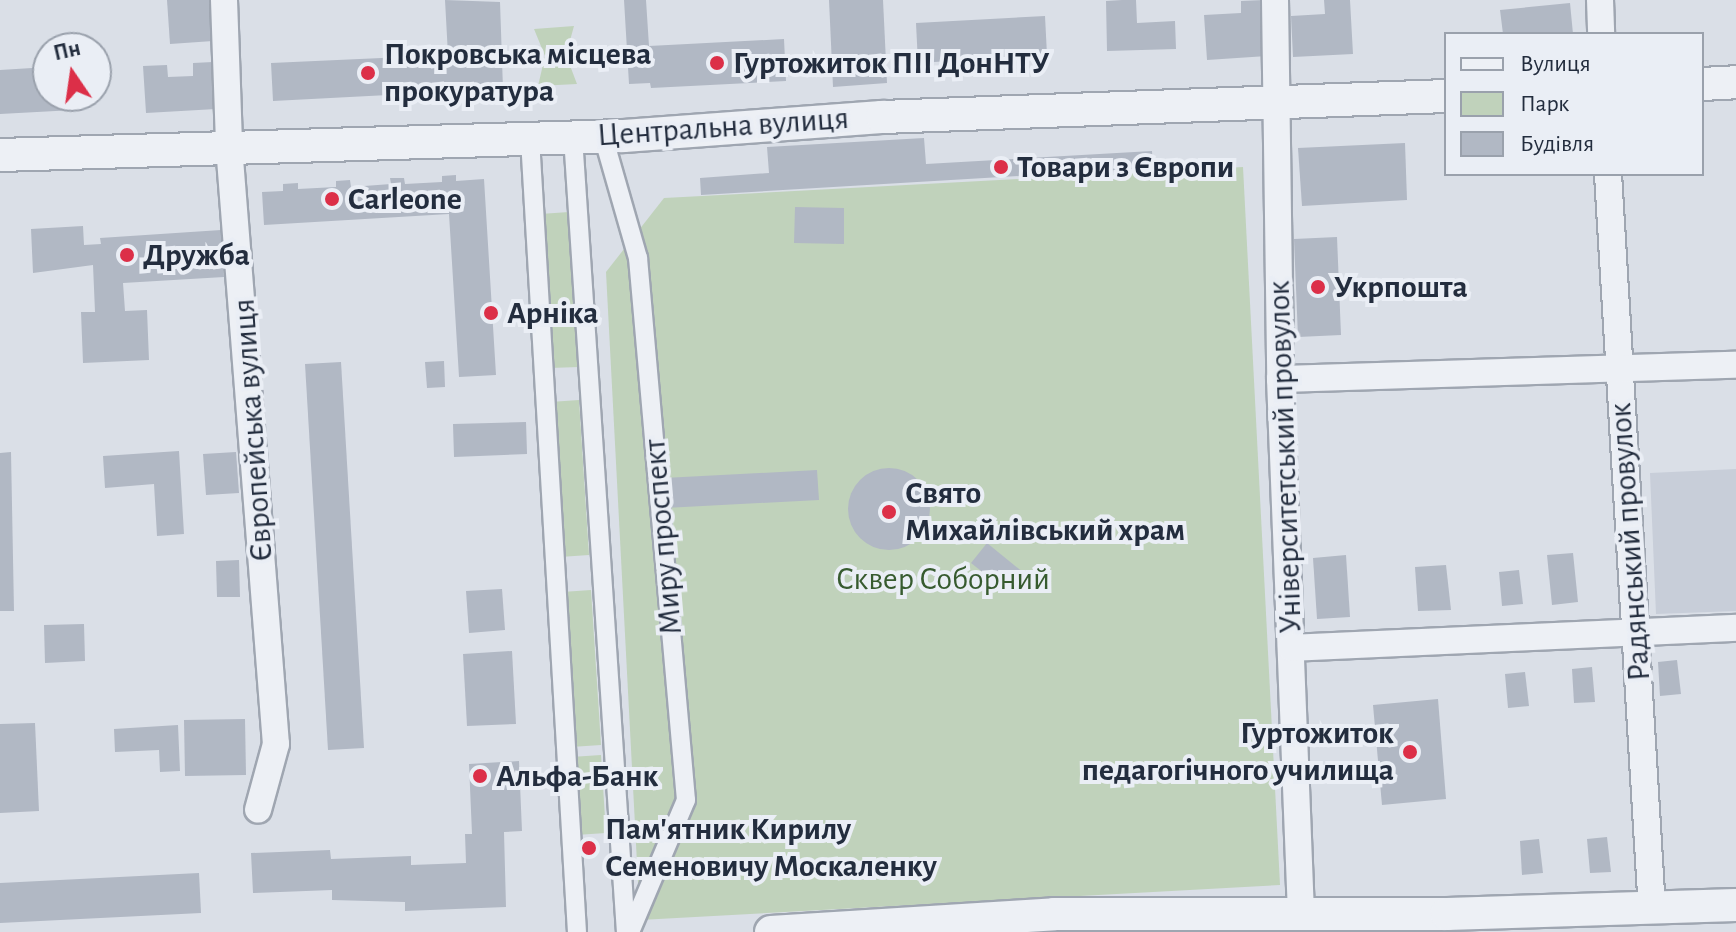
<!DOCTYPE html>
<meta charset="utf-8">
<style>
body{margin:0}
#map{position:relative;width:1736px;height:932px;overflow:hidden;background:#dadfe7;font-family:"Alegreya Sans",sans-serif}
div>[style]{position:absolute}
.built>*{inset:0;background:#c8ced9}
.green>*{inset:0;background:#c0d2bb}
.building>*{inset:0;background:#b1b8c4}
.round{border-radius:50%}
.roads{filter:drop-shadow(2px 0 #9fa6b1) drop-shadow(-2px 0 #9fa6b1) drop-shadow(0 2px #9fa6b1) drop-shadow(0 -2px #9fa6b1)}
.pedestrian>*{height:18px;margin:-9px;padding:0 9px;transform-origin:9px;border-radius:9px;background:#edf0f5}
.minor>*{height:26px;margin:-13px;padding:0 13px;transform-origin:13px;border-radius:13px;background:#edf0f5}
.tertiary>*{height:32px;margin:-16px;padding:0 16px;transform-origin:16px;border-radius:16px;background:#edf0f5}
.dots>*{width:22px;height:22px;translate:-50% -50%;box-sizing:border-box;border:4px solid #eaeef5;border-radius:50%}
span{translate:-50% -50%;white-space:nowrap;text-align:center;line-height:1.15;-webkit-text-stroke:8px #eaeef5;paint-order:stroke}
.poi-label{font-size:32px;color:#232d3e;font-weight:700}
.left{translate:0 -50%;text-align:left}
.right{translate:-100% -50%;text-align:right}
.street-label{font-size:32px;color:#232d3e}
.park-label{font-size:32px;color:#375b2f}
.legend{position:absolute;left:1444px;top:32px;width:260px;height:144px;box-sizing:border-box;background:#eaeef5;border:2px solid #9aa1ac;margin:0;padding:10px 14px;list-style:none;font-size:24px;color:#232d3e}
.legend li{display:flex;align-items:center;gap:16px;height:40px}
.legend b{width:40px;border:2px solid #9aa1ac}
.north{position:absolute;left:32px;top:32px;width:80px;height:80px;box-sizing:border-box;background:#eaeef5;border:2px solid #9aa1ac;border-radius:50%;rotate:347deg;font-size:22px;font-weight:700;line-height:32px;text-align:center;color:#232d3e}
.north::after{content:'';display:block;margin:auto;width:28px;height:36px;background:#dc2f48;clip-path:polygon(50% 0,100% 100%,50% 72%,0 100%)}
</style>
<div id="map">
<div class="built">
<div style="clip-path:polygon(1736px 469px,1736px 611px,1656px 614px,1650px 473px)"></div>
</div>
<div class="green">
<div style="clip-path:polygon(574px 26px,566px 55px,577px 84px,538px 86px,545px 56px,534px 29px)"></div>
<div style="clip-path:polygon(1243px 167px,1280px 885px,640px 920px,606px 272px,664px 198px)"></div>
<div style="clip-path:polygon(569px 212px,579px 367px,550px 368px,540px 214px)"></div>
<div style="clip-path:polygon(579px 400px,589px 555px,560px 557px,550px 402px)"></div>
<div style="clip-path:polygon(591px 590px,601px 745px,571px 747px,562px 592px)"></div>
<div style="clip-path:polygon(601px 755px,606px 833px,576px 835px,571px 757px)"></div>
</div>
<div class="building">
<div style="clip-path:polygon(167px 0,211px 0,213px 41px,170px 44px)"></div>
<div style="clip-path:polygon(445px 0,500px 2px,503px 89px,273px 101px,271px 63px,448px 55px)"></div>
<div style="clip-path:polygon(624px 0,646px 0,649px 46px,784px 39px,786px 81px,651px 88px,650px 83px,629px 84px)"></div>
<div style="clip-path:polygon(829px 0,883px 0,887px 83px,833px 87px)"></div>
<div style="clip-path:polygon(1122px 0,1136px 0,1137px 23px,1175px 21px,1176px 49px,1107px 51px,1106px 1px)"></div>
<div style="clip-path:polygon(1264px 0,1267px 56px,1207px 60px,1204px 15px,1241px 13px,1241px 1px)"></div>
<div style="clip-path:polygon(1324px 0,1350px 0,1353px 54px,1293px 57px,1291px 16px,1325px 14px)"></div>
<div style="clip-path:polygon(1570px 3px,1573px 34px,1503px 34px,1500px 10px)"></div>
<div style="clip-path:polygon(1045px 16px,1047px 55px,918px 63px,916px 23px)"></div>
<div style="clip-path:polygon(213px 62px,216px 109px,146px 113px,143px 66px,167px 65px,168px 77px,193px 76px,193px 63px)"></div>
<div style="clip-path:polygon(48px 67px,48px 96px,74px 96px,74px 110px,0 114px,0 70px)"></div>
<div style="clip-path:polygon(924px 138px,926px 164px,1152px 151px,1153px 168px,701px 195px,700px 178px,769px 173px,767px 147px)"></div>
<div style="clip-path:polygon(1405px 143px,1407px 200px,1302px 206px,1298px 148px)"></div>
<div style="clip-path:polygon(456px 175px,456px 181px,484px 179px,496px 375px,459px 377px,449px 214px,264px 225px,262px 192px,283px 191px,283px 184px,298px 183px,298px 189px,336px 187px,336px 181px,350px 180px,351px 187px,391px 184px,390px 178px,404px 178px,405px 184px,442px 182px,442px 176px)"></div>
<div style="clip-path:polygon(795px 207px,844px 208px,844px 244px,794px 243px)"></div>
<div style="clip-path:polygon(83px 226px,84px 245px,101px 244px,100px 238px,221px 230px,224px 277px,123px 283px,125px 311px,147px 310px,149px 360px,83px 363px,81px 312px,95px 312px,93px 265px,33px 273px,31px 229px)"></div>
<div style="clip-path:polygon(1337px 237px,1341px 335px,1298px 337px,1294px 239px)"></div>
<div style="clip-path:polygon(444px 361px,445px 387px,427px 388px,425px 362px)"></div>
<div style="clip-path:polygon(341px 362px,364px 748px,328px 750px,305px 364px)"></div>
<div style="clip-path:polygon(526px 422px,527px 454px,454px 457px,453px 424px)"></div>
<div style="clip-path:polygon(179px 451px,184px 534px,157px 536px,154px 484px,105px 488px,103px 456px)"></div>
<div style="clip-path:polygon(11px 452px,14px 611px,0 611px,0 453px)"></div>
<div style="clip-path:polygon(236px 452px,239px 493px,206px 495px,203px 454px)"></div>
<div class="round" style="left:848px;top:468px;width:82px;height:82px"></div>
<div style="clip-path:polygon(817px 470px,819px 500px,665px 508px,664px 478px)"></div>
<div style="clip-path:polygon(987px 543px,1024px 573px,1009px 593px,971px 563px)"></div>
<div style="clip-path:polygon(1573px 553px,1578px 602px,1552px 605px,1547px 555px)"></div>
<div style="clip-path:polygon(1346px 555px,1350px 617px,1317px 619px,1313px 558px)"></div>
<div style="clip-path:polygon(239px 560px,240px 597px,217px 597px,216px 561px)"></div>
<div style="clip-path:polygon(1446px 565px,1451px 610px,1418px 611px,1415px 567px)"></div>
<div style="clip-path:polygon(1519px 570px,1523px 604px,1502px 606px,1499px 572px)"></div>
<div style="clip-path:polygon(502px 589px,505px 630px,469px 633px,466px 591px)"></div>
<div style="clip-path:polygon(84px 624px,85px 661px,45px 663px,44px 625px)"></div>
<div style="clip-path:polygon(512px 651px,516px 724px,467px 726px,463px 654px)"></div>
<div style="clip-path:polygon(1677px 660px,1681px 694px,1660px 696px,1658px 662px)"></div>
<div style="clip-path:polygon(1592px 667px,1595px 702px,1574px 703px,1572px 669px)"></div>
<div style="clip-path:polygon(1525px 672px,1529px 706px,1508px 708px,1505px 674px)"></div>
<div style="clip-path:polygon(1438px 699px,1446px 799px,1382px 805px,1373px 705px)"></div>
<div style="clip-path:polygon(245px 719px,246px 775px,185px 776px,184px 720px)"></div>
<div style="clip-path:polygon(35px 723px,39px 811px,0 813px,0 724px)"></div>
<div style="clip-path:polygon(178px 725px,180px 771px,160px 772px,159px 750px,115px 752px,114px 729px)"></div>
<div style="clip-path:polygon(519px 761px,522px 831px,504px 832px,506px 907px,405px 911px,405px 902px,332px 900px,332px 890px,253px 893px,251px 853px,330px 850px,331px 859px,411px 856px,411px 865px,466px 863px,465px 834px,472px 834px,469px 764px)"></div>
<div style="clip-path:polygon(1607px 837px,1611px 872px,1590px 873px,1587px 839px)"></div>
<div style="clip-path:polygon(1539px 839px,1543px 873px,1522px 875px,1520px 841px)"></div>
<div style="clip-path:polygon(199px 873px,201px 913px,0 923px,0 883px)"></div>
</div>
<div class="roads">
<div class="pedestrian">
<div style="left:603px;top:136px;width:127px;rotate:74deg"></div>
<div style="left:638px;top:258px;width:544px;rotate:84.94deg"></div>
<div style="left:686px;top:800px;width:143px;rotate:113deg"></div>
<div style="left:573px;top:137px;width:797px;rotate:86.19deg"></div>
<div style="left:530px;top:139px;width:794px;rotate:86.61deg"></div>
</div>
<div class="minor">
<div style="left:224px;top:0;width:146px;rotate:88deg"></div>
<div style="left:229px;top:146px;width:600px;rotate:85.51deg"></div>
<div style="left:276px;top:744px;width:68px;rotate:105.3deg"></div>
<div style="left:1275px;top:0;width:379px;rotate:89.2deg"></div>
<div style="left:1280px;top:379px;width:535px;rotate:87.75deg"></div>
<div style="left:1600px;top:0;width:34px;rotate:88deg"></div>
<div style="left:1608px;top:174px;width:737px;rotate:86.58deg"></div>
<div style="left:1280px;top:379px;width:456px;rotate:-1.8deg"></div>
<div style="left:1291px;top:648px;width:445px;rotate:-2.6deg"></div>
</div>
<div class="tertiary">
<div style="left:1702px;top:84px;width:34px;rotate:-3deg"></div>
<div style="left:0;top:155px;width:623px;rotate:-1.75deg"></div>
<div style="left:623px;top:136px;width:260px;rotate:-4.2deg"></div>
<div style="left:882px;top:117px;width:564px;rotate:-2.13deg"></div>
<div style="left:771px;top:932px;width:284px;rotate:-3.6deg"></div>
<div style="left:1054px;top:914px;width:393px"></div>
<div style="left:1447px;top:914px;width:289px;rotate:-1.8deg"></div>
</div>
</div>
<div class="dots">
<div style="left:717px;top:63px;background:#dc2f48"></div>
<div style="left:368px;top:73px;background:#dc2f48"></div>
<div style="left:1001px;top:167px;background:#dc2f48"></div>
<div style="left:332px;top:199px;background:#dc2f48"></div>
<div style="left:127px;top:255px;background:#dc2f48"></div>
<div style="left:1318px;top:287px;background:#dc2f48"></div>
<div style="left:491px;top:313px;background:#dc2f48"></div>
<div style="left:889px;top:512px;background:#dc2f48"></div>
<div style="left:1410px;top:752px;background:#dc2f48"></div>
<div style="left:480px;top:776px;background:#dc2f48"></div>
<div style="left:589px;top:848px;background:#dc2f48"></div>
</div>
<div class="poi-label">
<span class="left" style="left:384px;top:73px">Покровська місцева<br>прокуратура</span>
<span class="left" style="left:733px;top:63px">Гуртожиток ПІІ ДонНТУ</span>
<span class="left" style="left:1017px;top:167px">Товари з Європи</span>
<span class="left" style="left:348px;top:199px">Carleone</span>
<span class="left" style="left:143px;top:255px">Дружба</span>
<span class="left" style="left:1334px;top:287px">Укрпошта</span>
<span class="left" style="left:507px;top:313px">Арніка</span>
<span class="left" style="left:905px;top:512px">Свято<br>Михайлівський храм</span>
<span class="right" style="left:1394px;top:752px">Гуртожиток<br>педагогічного училища</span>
<span class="left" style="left:496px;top:776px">Альфа-Банк</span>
<span class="left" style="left:605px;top:848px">Пам'ятник Кирилу<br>Семеновичу Москаленку</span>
</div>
<div class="street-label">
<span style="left:723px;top:127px;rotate:-4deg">Центральна вулиця</span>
<span style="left:253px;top:430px;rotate:-94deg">Європейська вулиця</span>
<span style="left:1285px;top:457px;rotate:-92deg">Університетський провулок</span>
<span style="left:663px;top:537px;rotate:-95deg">Миру проспект</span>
<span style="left:1630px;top:542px;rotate:-94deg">Радянський провулок</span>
</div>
<div class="park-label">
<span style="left:943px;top:579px">Сквер Соборний</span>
</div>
<ul class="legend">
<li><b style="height:10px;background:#edf0f5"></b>Вулиця</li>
<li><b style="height:22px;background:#c0d2bb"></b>Парк</li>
<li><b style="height:22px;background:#b1b8c4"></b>Будівля</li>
</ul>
<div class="north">Пн</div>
</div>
